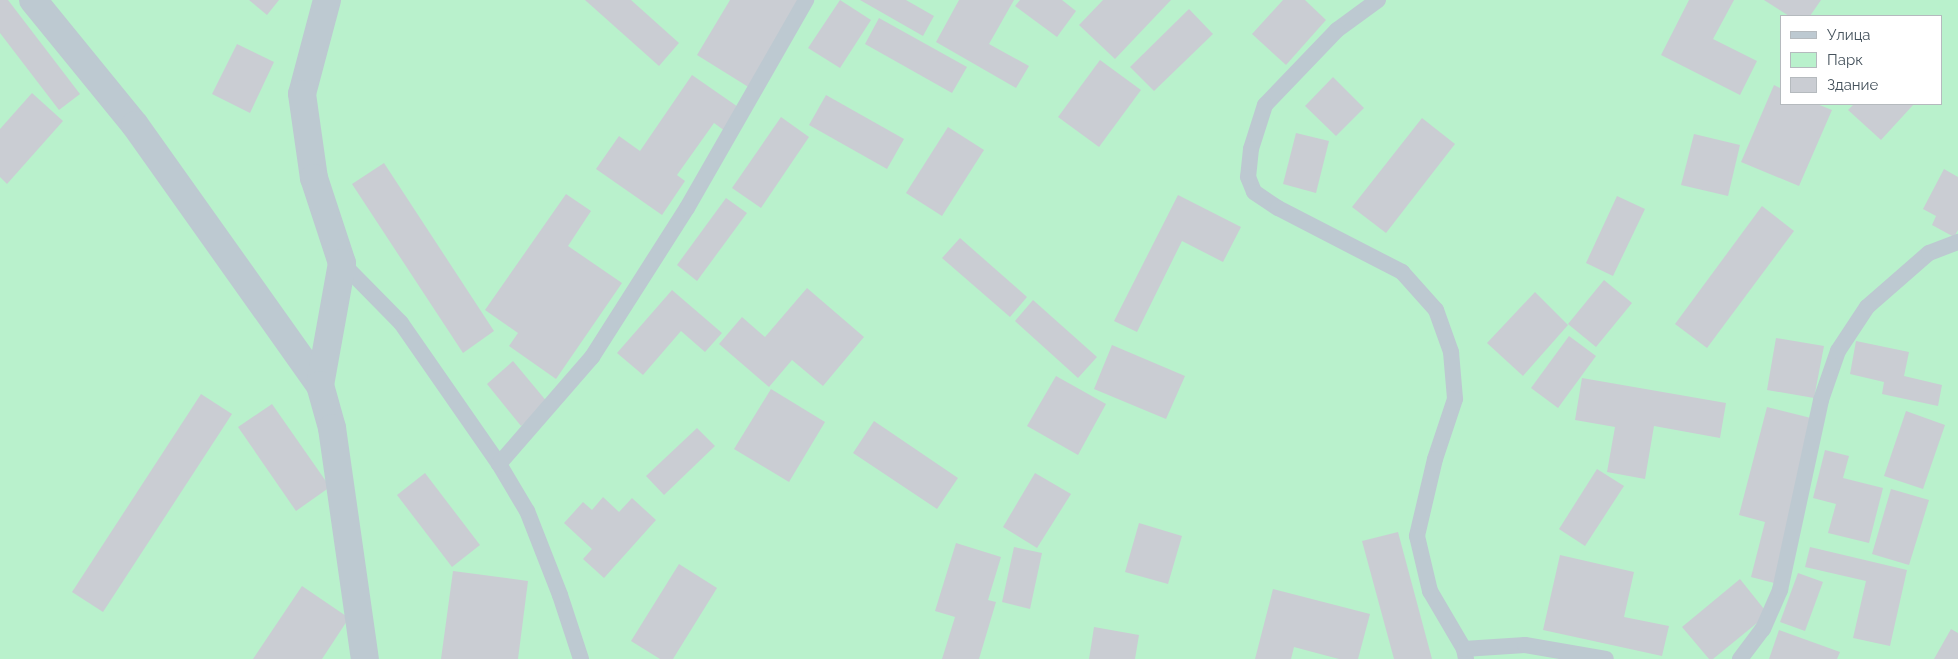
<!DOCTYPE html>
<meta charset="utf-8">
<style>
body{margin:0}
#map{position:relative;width:1958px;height:659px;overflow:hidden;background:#f0eded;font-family:Raleway,sans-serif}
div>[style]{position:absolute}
.green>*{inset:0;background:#b9f1cc}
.building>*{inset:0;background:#cacdd3}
.service>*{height:16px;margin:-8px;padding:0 8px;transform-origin:8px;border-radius:8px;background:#bdc9d1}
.minor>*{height:28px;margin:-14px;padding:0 14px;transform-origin:14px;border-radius:14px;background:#bdc9d1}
.tertiary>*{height:28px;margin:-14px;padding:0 14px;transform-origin:14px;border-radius:14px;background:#bdc9d1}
span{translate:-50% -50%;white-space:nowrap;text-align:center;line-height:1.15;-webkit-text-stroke:4px #fff;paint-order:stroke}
.legend{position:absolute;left:1780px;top:15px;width:162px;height:90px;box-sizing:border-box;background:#fff;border:1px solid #b5babe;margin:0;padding:6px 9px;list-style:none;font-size:15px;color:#45525c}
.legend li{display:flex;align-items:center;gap:10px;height:25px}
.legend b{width:25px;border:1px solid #b5babe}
</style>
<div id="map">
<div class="green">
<div style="clip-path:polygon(evenodd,0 0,1958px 0,1958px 659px,0 659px,0 0,1782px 16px,1942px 16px,1942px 104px,1782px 104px,1782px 16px)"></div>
</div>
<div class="building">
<div style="clip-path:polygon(0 0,8px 0,80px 94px,59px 110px,0 33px)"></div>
<div style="clip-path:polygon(249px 0,279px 0,267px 15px)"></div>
<div style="clip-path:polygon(585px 0,631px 0,679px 43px,659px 66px)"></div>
<div style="clip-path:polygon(730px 0,804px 0,750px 88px,697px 55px)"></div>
<div style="clip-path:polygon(840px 0,871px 20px,840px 68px,808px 48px)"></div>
<div style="clip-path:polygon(860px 0,906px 0,934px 16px,923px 36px)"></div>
<div style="clip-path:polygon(959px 0,1014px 0,989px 44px,1029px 66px,1016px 88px,936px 42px)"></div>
<div style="clip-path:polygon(1020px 0,1062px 0,1076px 11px,1057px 37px,1015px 6px)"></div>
<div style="clip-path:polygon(1103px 0,1171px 0,1115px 59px,1079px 25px)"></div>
<div style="clip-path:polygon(1283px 0,1305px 0,1326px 20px,1286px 65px,1252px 34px)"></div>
<div style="clip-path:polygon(1689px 0,1734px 0,1713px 39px,1757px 61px,1740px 95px,1661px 55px)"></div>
<div style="clip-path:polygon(1764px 0,1821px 0,1810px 16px,1789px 16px)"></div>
<div style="clip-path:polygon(1189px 9px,1213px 34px,1154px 91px,1130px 67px)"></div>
<div style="clip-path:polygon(879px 18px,967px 67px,952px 93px,865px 44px)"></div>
<div style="clip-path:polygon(237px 44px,274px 62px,250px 113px,212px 94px)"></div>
<div style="clip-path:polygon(1100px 60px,1141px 90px,1099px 147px,1058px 117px)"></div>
<div style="clip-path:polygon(692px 75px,741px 109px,725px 131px,714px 123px,677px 175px,685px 181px,662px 215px,596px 169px,619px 136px,640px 151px)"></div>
<div style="clip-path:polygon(1333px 77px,1364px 108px,1336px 136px,1305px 106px)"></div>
<div style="clip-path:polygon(1774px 85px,1782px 89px,1782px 104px,1817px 104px,1832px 110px,1799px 186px,1741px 162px)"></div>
<div style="clip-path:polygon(32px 93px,63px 121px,7px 184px,0 177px,0 129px)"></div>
<div style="clip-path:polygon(826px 95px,904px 139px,887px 169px,809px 125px)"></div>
<div style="clip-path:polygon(1854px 104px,1914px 104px,1881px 140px,1848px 110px)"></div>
<div style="clip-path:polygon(781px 117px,809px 137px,761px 208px,732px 188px)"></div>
<div style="clip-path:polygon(1422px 118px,1455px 144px,1386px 233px,1352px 207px)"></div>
<div style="clip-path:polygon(948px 127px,984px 150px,942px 216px,906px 193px)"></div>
<div style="clip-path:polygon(1296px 133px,1329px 141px,1316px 193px,1283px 184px)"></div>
<div style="clip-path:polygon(1694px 134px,1740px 145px,1728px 196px,1681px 185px)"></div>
<div style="clip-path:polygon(384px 163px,494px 331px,463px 353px,352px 184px)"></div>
<div style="clip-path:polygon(1944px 169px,1958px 177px,1958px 230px,1954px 237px,1932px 225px,1936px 216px,1923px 209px)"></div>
<div style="clip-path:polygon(566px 194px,591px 211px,568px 246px,622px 283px,556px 379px,509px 346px,518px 333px,485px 310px)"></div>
<div style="clip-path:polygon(1178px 195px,1241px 227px,1223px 262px,1182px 241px,1137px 332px,1114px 321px)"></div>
<div style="clip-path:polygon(1617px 196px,1645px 209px,1613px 276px,1586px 263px)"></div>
<div style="clip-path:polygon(726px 198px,747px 213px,697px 281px,677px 265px)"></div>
<div style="clip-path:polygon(1762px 206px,1794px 231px,1707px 348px,1675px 324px)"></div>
<div style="clip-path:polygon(960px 238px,1027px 297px,1010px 317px,942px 258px)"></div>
<div style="clip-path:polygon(1604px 280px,1632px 303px,1596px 347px,1568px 324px)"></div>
<div style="clip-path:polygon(807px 288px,864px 337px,823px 386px,792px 360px,769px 387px,719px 344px,742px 317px,765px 337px)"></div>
<div style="clip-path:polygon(672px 290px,722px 333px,705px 352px,681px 331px,643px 375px,617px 353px)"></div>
<div style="clip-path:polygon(1535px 292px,1568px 325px,1523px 376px,1487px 343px)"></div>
<div style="clip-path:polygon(1033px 300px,1097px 357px,1078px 378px,1015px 321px)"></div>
<div style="clip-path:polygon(1569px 336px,1596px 356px,1558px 408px,1531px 388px)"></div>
<div style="clip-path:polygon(1776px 338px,1824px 346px,1814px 398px,1767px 390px)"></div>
<div style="clip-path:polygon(1856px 341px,1909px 352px,1904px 376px,1942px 385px,1938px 406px,1882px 394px,1884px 382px,1850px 374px)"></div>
<div style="clip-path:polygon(1112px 345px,1185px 376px,1166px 419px,1094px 389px)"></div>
<div style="clip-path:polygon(513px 361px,548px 403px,521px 426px,487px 384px)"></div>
<div style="clip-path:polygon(1056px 376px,1106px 404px,1078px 455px,1027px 426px)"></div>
<div style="clip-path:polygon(1582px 378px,1726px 403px,1720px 438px,1654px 426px,1645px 479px,1607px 472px,1615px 427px,1575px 420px)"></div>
<div style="clip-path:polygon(771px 389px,825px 422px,789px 482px,734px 449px)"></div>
<div style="clip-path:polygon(201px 394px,232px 414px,103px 612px,72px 592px)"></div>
<div style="clip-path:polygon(272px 404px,330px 487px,296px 511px,238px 427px)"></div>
<div style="clip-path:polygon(1767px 407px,1815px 419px,1774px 583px,1751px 577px,1765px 522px,1739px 515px)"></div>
<div style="clip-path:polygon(1906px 411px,1945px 425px,1923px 489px,1884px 476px)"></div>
<div style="clip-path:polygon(874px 421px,958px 478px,937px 509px,853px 453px)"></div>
<div style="clip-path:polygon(697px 428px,715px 446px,664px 495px,646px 476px)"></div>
<div style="clip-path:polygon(1825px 450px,1849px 456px,1843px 478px,1883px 488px,1869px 543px,1828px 533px,1836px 504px,1813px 498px)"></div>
<div style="clip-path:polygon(1597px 469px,1624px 486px,1585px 546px,1559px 529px)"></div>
<div style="clip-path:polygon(425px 473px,480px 545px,452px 567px,397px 495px)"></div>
<div style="clip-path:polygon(1035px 473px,1071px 494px,1037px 548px,1003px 527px)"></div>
<div style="clip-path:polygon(1891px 489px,1929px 500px,1909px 565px,1872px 554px)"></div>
<div style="clip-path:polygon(603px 497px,619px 512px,632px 498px,656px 520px,604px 578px,583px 559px,592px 549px,564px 523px,583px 502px,592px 510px)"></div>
<div style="clip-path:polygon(1139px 523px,1182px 536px,1168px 584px,1125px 572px)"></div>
<div style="clip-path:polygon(1398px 532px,1432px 659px,1394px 659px,1362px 541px)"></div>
<div style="clip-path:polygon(956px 543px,1001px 557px,988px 600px,996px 602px,979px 659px,942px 659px,955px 617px,935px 611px)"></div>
<div style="clip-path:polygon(1014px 547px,1042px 553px,1030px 609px,1002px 602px)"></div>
<div style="clip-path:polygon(1810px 547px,1907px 570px,1890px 646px,1853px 638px,1866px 581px,1805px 567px)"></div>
<div style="clip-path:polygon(1560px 555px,1634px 572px,1624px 617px,1669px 626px,1662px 656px,1543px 630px)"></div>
<div style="clip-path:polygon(679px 564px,717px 588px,673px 659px,660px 659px,631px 641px)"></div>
<div style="clip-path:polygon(453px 571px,528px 581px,518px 659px,441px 659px)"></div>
<div style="clip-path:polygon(1798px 573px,1823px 582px,1805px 631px,1780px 622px)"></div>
<div style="clip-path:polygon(1740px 579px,1768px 614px,1713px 659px,1709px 659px,1682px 627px)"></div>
<div style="clip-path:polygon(302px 586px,349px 618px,322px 659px,253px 659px)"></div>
<div style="clip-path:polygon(1273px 589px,1370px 614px,1358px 659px,1339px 659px,1294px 647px,1291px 659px,1255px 659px)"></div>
<div style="clip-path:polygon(1094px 627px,1139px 635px,1135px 659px,1089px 659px)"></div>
<div style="clip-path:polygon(1951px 629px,1958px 633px,1958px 659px,1934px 659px)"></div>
<div style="clip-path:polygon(1779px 630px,1840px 652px,1837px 659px,1769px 659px)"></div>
</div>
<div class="service">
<div style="left:1378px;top:0;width:51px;rotate:143.8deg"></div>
<div style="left:1337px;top:30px;width:104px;rotate:133.8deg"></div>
<div style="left:1265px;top:105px;width:46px;rotate:107.7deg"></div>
<div style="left:1251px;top:149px;width:28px;rotate:96deg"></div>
<div style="left:1248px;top:177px;width:16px;rotate:68deg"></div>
<div style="left:1254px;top:192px;width:29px;rotate:34deg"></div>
<div style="left:1278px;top:208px;width:140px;rotate:27.3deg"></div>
<div style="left:1402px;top:272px;width:51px;rotate:48.2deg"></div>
<div style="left:1436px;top:310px;width:45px;rotate:70.3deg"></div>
<div style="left:1451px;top:352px;width:47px;rotate:85.1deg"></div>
<div style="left:1455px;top:399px;width:63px;rotate:108.4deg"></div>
<div style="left:1435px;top:459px;width:79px;rotate:103.2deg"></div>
<div style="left:1417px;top:536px;width:57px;rotate:76.7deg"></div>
<div style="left:1430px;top:591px;width:67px;rotate:59.6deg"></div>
<div style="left:342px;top:263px;width:84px;rotate:45.5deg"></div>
<div style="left:401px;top:323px;width:172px;rotate:55.2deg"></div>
<div style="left:581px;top:659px;width:67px;rotate:-108.2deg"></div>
<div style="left:560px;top:595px;width:90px;rotate:-111.4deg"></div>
<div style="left:527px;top:511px;width:55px;rotate:-120.8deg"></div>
<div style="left:499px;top:464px;width:142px;rotate:-49deg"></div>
<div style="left:592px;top:357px;width:177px;rotate:-57.5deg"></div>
<div style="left:687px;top:208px;width:240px;rotate:-60.2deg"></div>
<div style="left:1466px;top:659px;width:10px;rotate:-101deg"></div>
<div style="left:1464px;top:649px;width:61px;rotate:-3.8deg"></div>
<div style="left:1525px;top:645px;width:82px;rotate:9.8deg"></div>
<div style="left:1740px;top:659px;width:38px;rotate:-53deg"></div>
<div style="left:1763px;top:629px;width:43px;rotate:-66.4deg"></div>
<div style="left:1780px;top:590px;width:194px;rotate:-77.8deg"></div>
<div style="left:1821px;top:400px;width:52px;rotate:-70.9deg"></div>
<div style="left:1838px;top:351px;width:53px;rotate:-56.6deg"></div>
<div style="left:1867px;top:307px;width:82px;rotate:-41.1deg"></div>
<div style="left:1929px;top:253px;width:31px;rotate:-21deg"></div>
</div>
<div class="minor">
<div style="left:33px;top:0;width:161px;rotate:50.8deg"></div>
<div style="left:135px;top:125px;width:319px;rotate:54.6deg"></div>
</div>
<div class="tertiary">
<div style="left:327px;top:0;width:97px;rotate:104.9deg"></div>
<div style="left:302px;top:94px;width:85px;rotate:81.9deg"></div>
<div style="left:314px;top:178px;width:89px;rotate:71.8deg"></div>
<div style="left:342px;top:263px;width:124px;rotate:100.2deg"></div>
<div style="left:320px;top:385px;width:45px;rotate:74.4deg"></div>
<div style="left:332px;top:428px;width:233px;rotate:81.9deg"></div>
</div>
<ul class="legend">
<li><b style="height:6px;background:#bdc9d1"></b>Улица</li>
<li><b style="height:14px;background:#b9f1cc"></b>Парк</li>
<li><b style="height:14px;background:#cacdd3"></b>Здание</li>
</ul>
</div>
